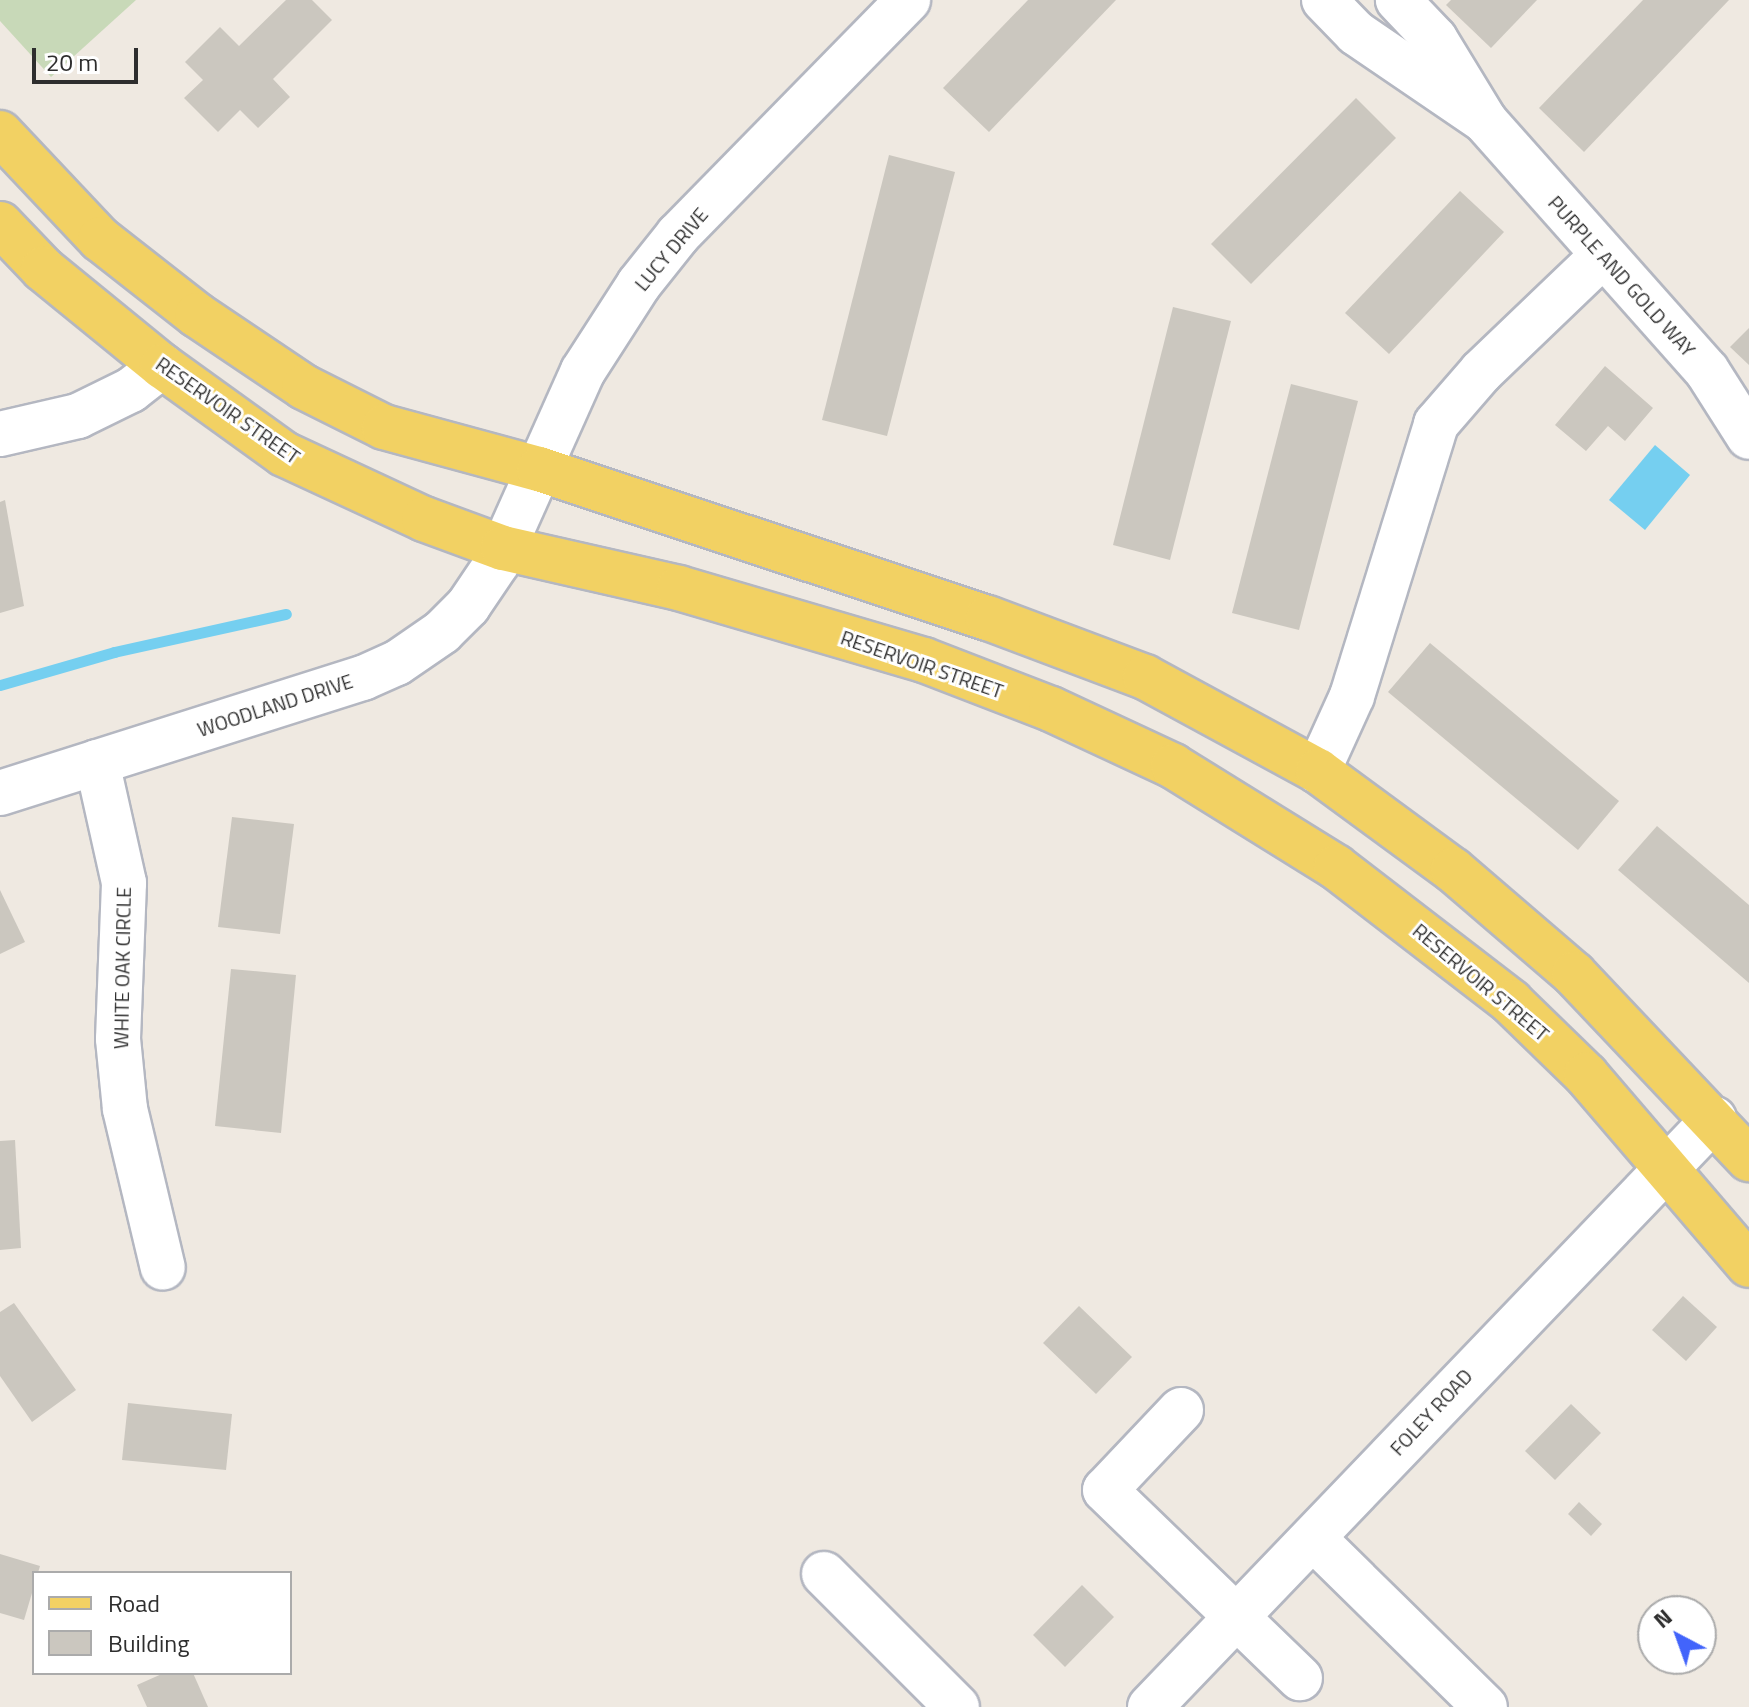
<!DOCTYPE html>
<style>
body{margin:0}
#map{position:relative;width:1749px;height:1707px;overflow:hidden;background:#efe9e1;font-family:"Titillium Web",sans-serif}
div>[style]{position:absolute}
.cemetery>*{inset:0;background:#c8d9b8}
.water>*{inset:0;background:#75cff0}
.stream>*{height:11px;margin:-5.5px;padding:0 5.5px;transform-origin:5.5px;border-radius:5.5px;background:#75cff0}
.building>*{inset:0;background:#cbc7bf}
.roads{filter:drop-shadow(2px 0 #b4b7c1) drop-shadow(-2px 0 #b4b7c1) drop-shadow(0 2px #b4b7c1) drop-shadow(0 -2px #b4b7c1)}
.minor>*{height:44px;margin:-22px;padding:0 22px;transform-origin:22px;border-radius:22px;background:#fff}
.major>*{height:44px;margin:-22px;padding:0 22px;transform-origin:22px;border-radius:22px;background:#f2d163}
span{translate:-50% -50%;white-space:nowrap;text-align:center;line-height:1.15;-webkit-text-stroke:6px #fff;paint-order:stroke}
.street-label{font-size:20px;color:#2e2e2e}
.legend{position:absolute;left:32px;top:1571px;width:260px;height:104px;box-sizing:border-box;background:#fff;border:2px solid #ababab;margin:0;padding:10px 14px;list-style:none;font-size:24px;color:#2e2e2e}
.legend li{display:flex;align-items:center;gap:16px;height:40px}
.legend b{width:40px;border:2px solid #ababab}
.north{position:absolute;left:1637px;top:1595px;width:80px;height:80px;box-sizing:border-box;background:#fff;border:2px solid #ababab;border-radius:50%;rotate:319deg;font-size:22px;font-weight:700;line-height:32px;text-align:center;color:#2e2e2e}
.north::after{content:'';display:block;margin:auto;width:28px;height:36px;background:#4264fb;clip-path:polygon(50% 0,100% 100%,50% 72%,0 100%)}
.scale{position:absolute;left:32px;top:48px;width:106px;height:36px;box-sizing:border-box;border:4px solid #2e2e2e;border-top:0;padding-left:10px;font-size:24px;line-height:28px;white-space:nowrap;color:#2e2e2e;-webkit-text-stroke:6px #fff;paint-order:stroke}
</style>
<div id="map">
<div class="cemetery">
<div style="clip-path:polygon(0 0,136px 0,51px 77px,0 21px)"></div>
</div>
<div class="water">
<div style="clip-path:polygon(1655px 445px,1690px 475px,1645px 530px,1609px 500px)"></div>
</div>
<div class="stream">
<div style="left:0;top:685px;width:119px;rotate:-16.1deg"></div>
<div style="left:114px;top:652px;width:176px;rotate:-12.5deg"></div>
</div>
<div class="building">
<div style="clip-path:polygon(286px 0,312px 0,332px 20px,273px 79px,290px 97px,258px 128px,240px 110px,218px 132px,184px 98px,203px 80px,185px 62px,220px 27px,239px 46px)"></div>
<div style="clip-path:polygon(1028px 0,1116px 0,989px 132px,943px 88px)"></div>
<div style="clip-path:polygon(1451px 0,1537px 0,1491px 48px,1446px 5px)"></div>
<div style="clip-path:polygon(1643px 0,1729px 0,1584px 152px,1539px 108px)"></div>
<div style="clip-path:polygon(1356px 98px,1396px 138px,1251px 284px,1211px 244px)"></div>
<div style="clip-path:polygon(889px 155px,955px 172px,887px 436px,822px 420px)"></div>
<div style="clip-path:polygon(1460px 191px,1504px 232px,1389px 354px,1345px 313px)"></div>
<div style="clip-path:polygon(1173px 307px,1231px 321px,1170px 560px,1113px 545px)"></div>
<div style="clip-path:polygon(1749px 328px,1749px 365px,1730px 347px)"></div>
<div style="clip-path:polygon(1605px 366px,1653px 408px,1625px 441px,1608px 426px,1586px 451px,1555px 425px)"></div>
<div style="clip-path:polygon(1291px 384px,1358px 401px,1299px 630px,1232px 613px)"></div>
<div style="clip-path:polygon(5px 500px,24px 606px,0 613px,0 502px)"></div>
<div style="clip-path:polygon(1430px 643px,1619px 801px,1578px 850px,1388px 692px)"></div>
<div style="clip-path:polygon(232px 817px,294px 824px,280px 934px,218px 927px)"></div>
<div style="clip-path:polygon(1657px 826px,1749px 905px,1749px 983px,1618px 870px)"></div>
<div style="clip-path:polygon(0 890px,25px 942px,0 954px)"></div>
<div style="clip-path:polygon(231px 969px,296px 975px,281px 1133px,215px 1126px)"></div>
<div style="clip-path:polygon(15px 1140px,21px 1248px,0 1250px,0 1141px)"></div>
<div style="clip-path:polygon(1683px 1296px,1717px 1327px,1686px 1361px,1652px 1330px)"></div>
<div style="clip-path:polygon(14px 1303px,76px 1390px,32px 1422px,0 1376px,0 1312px)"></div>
<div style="clip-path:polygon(1079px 1306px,1132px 1357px,1096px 1394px,1043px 1343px)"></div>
<div style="clip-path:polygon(128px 1403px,232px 1414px,226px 1470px,122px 1460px)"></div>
<div style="clip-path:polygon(1571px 1404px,1601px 1433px,1555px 1480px,1525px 1451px)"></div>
<div style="clip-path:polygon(1579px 1502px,1602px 1524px,1591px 1536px,1568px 1514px)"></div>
<div style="clip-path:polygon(0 1554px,40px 1566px,24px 1620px,0 1613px)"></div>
<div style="clip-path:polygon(1082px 1585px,1114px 1617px,1065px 1667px,1033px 1635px)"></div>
<div style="clip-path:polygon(164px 1673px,193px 1673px,208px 1707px,147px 1707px,137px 1685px)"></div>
</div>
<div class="roads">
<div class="minor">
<div style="left:1324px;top:0;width:46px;rotate:45.9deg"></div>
<div style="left:1356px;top:33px;width:156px;rotate:34.3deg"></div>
<div style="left:1485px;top:121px;width:96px;rotate:-121.4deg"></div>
<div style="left:1435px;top:39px;width:54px;rotate:-133.5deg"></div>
<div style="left:1485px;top:121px;width:334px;rotate:48.4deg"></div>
<div style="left:1707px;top:371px;width:78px;rotate:57.5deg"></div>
<div style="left:0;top:434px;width:80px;rotate:-13deg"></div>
<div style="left:78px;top:416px;width:59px;rotate:-26.1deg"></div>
<div style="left:131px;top:390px;width:39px;rotate:-38deg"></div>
<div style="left:97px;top:762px;width:124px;rotate:77.4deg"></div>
<div style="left:124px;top:883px;width:156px;rotate:92.2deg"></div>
<div style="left:118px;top:1039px;width:70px;rotate:84.3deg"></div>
<div style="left:125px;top:1109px;width:163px;rotate:76.6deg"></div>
<div style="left:1318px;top:771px;width:82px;rotate:-65.6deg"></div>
<div style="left:1352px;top:696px;width:285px;rotate:-72.8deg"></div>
<div style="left:1436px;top:424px;width:69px;rotate:-49.1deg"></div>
<div style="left:1481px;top:372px;width:169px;rotate:-43.8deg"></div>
<div style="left:0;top:793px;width:381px;rotate:-17.6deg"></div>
<div style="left:363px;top:678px;width:37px;rotate:-24deg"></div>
<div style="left:397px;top:663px;width:55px;rotate:-34.6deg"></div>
<div style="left:442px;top:632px;width:37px;rotate:-45deg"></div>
<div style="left:468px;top:606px;width:52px;rotate:-56deg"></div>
<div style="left:497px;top:563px;width:210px;rotate:-65.9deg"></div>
<div style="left:583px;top:371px;width:103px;rotate:-57.2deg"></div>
<div style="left:639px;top:284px;width:63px;rotate:-51.5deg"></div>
<div style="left:678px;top:235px;width:329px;rotate:-45.6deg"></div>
<div style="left:1181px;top:1410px;width:110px;rotate:133.5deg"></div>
<div style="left:1105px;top:1490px;width:271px;rotate:44deg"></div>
<div style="left:1313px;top:1538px;width:241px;rotate:44.5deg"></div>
<div style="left:824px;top:1574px;width:188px;rotate:45deg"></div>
<div style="left:1150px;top:1707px;width:815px;rotate:-46.19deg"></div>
</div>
<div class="major">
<div style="left:0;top:133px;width:146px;rotate:46.7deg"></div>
<div style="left:100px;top:239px;width:123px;rotate:38.1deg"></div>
<div style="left:197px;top:315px;width:129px;rotate:33.9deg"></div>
<div style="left:304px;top:387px;width:89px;rotate:26.6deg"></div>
<div style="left:384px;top:427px;width:161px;rotate:15.2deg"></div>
<div style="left:539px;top:469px;width:473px;rotate:18.4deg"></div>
<div style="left:988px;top:618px;width:168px;rotate:20.6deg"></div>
<div style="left:1145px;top:677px;width:197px;rotate:28.5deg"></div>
<div style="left:1318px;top:771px;width:167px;rotate:36.3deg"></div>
<div style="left:1453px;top:870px;width:160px;rotate:40.7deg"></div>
<div style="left:1574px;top:974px;width:255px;rotate:46.6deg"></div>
<div style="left:0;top:224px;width:62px;rotate:46.3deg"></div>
<div style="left:43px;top:269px;width:154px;rotate:39.2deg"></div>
<div style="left:162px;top:366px;width:150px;rotate:35.8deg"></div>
<div style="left:284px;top:454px;width:154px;rotate:24.9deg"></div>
<div style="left:424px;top:519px;width:84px;rotate:20.2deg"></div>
<div style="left:503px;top:548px;width:180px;rotate:12.8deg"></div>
<div style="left:679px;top:588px;width:255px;rotate:16.4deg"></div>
<div style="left:924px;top:660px;width:136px;rotate:21.1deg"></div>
<div style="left:1051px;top:709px;width:135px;rotate:25deg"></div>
<div style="left:1173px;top:766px;width:192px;rotate:31.8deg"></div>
<div style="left:1336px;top:867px;width:221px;rotate:37.6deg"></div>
<div style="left:1511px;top:1002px;width:105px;rotate:44.2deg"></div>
<div style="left:1586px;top:1075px;width:250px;rotate:49.4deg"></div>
</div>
</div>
<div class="street-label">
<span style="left:671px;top:249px;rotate:-50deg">LUCY DRIVE</span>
<span style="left:1622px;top:276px;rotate:48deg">PURPLE AND GOLD WAY</span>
<span style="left:228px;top:410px;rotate:35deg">RESERVOIR STREET</span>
<span style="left:922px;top:664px;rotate:19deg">RESERVOIR STREET</span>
<span style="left:275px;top:705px;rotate:-18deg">WOODLAND DRIVE</span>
<span style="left:122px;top:968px;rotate:-89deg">WHITE OAK CIRCLE</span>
<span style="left:1481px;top:982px;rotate:40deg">RESERVOIR STREET</span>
<span style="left:1431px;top:1412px;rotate:-47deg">FOLEY ROAD</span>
</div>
<ul class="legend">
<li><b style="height:10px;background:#f2d163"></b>Road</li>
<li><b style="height:22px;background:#cbc7bf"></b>Building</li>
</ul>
<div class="north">N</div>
<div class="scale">20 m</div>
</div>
